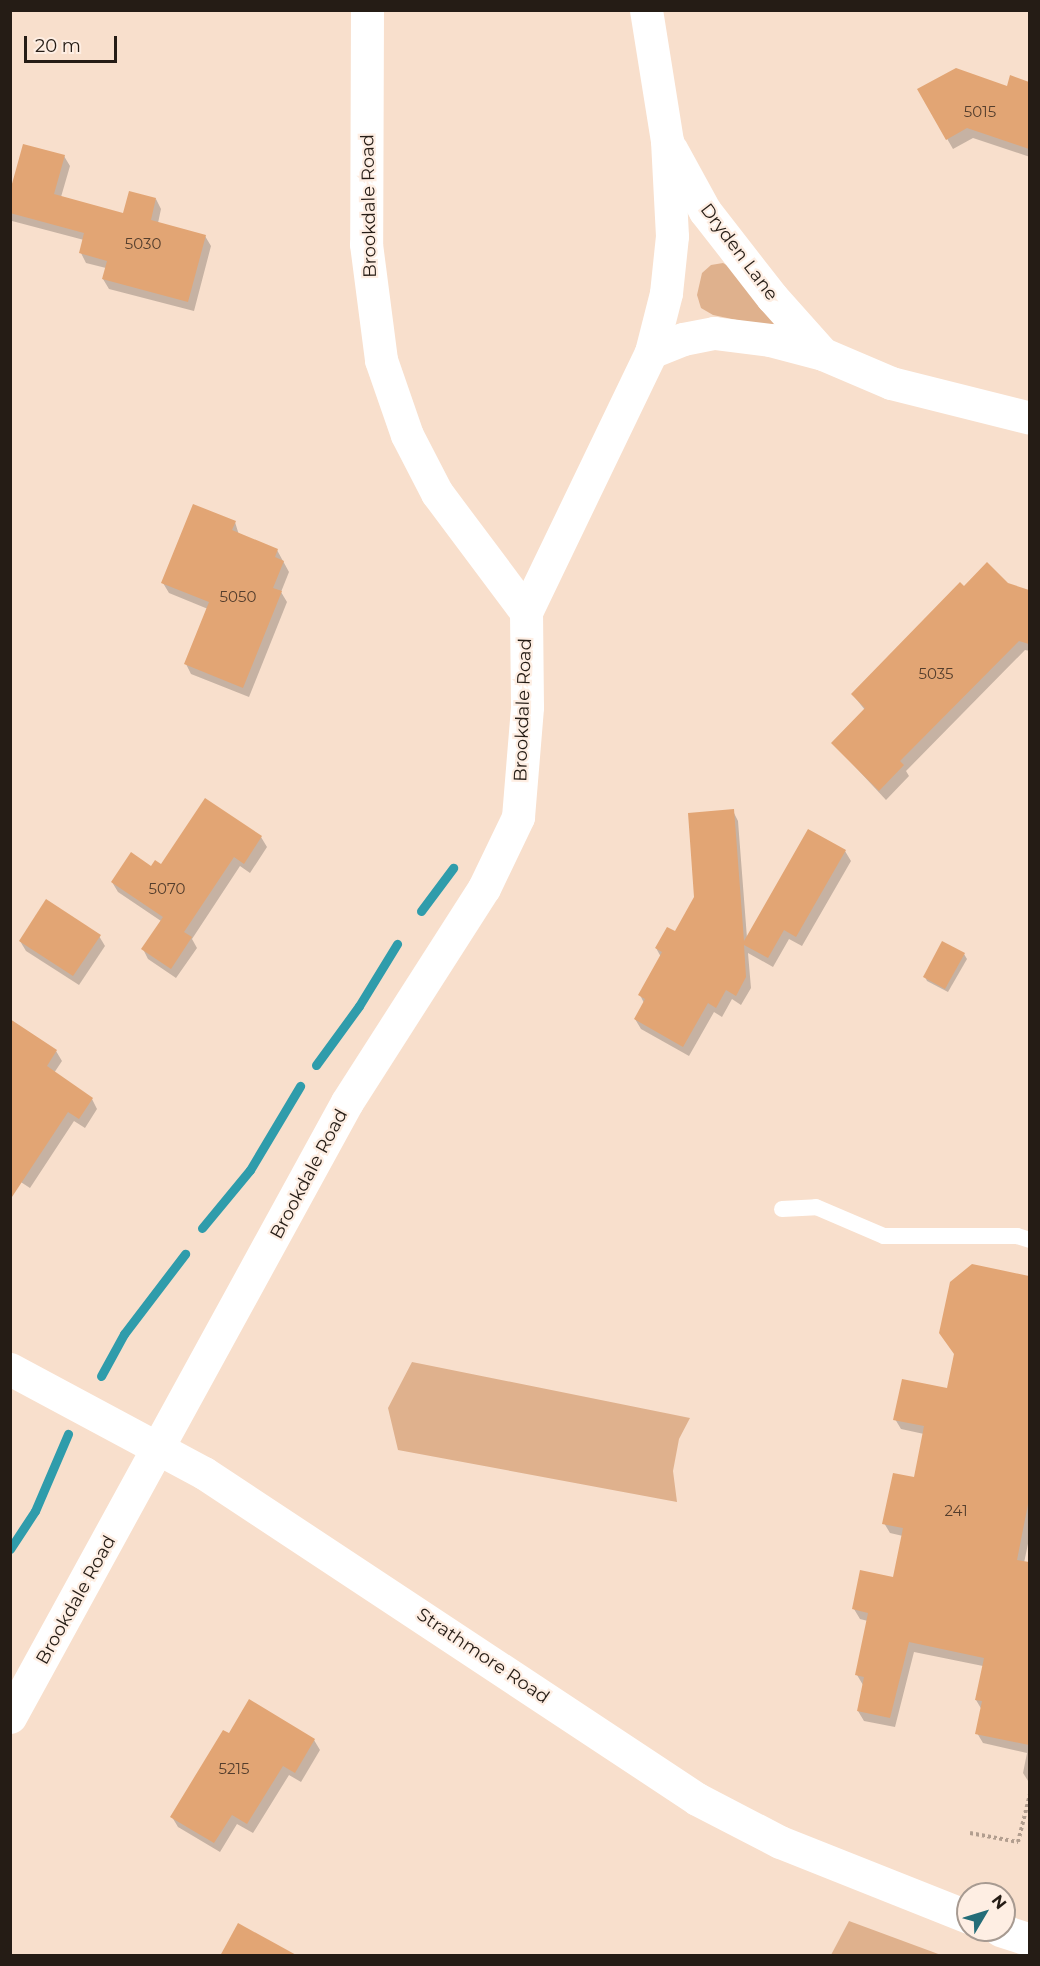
<!DOCTYPE html>
<style>
body{margin:0}
#map{position:relative;width:1040px;height:1966px;overflow:hidden;background:#f8dfcc;font-family:Montserrat,sans-serif}
div>[style]{position:absolute}
.green>*{inset:0;background:#dfb18d}
.shadow>*{inset:0;background:#0003}
.stream>*{height:9px;margin:-4.5px;padding:0 4.5px;transform-origin:4.5px;border-radius:4.5px;background:#2f9cab}
.building>*{inset:0;background:#e2a574}
.path>*{height:4px;margin-top:-2px;transform-origin:0;background:repeating-linear-gradient(90deg,#b29e8f 0 3px,transparent 0 6px)}
.lane>*{height:16px;margin:-8px;padding:0 8px;transform-origin:8px;border-radius:8px;background:#fff}
.street>*{height:33px;margin:-16.5px;padding:0 16.5px;transform-origin:16.5px;border-radius:16.5px;background:#fff}
span{translate:-50% -50%;white-space:nowrap;text-align:center;line-height:1.15;-webkit-text-stroke:4.5px #feeee3;paint-order:stroke}
.number-label{font-size:15px;color:#543e2d}
.number-label span{-webkit-text-stroke-width:0}
.street-label{font-size:18px;color:#251c15}
.frame{position:absolute;inset:0;border:12px solid #251c15;pointer-events:none}
.north{position:absolute;left:956px;top:1882px;width:60px;height:60px;box-sizing:border-box;background:#feeee3;border:2px solid #a79a91;border-radius:50%;rotate:52deg;font-size:16px;font-weight:700;line-height:24px;text-align:center;color:#251c15}
.north::after{content:'';display:block;margin:auto;width:21px;height:27px;background:#246d78;clip-path:polygon(50% 0,100% 100%,50% 72%,0 100%)}
.scale{position:absolute;left:24px;top:36px;width:93px;height:27px;box-sizing:border-box;border:3px solid #251c15;border-top:0;padding-left:8px;font-size:18px;line-height:21px;white-space:nowrap;color:#251c15;-webkit-text-stroke:4px #feeee3;paint-order:stroke}
</style>
<div id="map">
<div class="green">
<div style="clip-path:polygon(723px 263px,735px 270px,777px 321px,770px 327px,713px 315px,701px 308px,697px 295px,702px 273px,711px 265px)"></div>
<div style="clip-path:polygon(412px 1362px,690px 1418px,679px 1439px,673px 1471px,677px 1502px,398px 1450px,388px 1408px)"></div>
<div style="clip-path:polygon(849px 1921px,941px 1955px,831px 1955px)"></div>
</div>
<div class="shadow">
<div style="clip-path:polygon(1011px 77px,1030px 84px,1030px 157px,973px 138px,953px 149px,919px 90px,1008px 88px)"></div>
<div style="clip-path:polygon(64px 156px,70px 166px,61px 197px,124px 215px,156px 199px,161px 209px,158px 223px,205px 236px,211px 246px,194px 311px,109px 289px,103px 279px,106px 268px,86px 263px,81px 253px,84px 240px,12px 221px,10px 197px)"></div>
<div style="clip-path:polygon(235px 522px,239px 535px,277px 550px,289px 572px,281px 592px,287px 602px,249px 697px,191px 674px,186px 664px,208px 609px,169px 593px,163px 583px)"></div>
<div style="clip-path:polygon(1007px 584px,1030px 592px,1030px 651px,1025px 650px,906px 771px,909px 776px,886px 800px,833px 743px,865px 710px,853px 695px,964px 588px)"></div>
<div style="clip-path:polygon(733px 811px,738px 821px,747px 938px,845px 851px,851px 861px,802px 946px,789px 939px,773px 967px,748px 953px,751px 988px,741px 1005px,732px 999px,722px 1017px,714px 1012px,689px 1056px,641px 1029px,635px 1019px,644px 1003px,640px 995px,661px 957px,656px 948px,675px 933px,696px 897px)"></div>
<div style="clip-path:polygon(261px 837px,267px 847px,250px 873px,240px 866px,192px 939px,197px 948px,176px 978px,148px 959px,143px 949px,161px 921px,118px 892px,112px 882px)"></div>
<div style="clip-path:polygon(99px 936px,105px 946px,79px 985px,26px 951px,20px 941px)"></div>
<div style="clip-path:polygon(964px 954px,967px 959px,948px 992px,927px 981px,925px 977px)"></div>
<div style="clip-path:polygon(56px 1051px,62px 1061px,54px 1073px,92px 1099px,97px 1109px,85px 1128px,74px 1121px,30px 1188px,10px 1175px,10px 1101px)"></div>
<div style="clip-path:polygon(972px 1266px,1030px 1278px,1030px 1534px,1024px 1563px,1030px 1564px,1030px 1705px,1026px 1721px,1030px 1722px,1030px 1784px,1023px 1773px,1027px 1753px,983px 1743px,977px 1733px,982px 1710px,976px 1700px,983px 1666px,914px 1652px,895px 1727px,864px 1721px,858px 1711px,863px 1685px,857px 1675px,868px 1621px,860px 1619px,854px 1609px,894px 1578px,903px 1536px,890px 1533px,884px 1523px,915px 1479px,924px 1434px,901px 1429px,895px 1419px,948px 1390px)"></div>
<div style="clip-path:polygon(229px 1735px,314px 1740px,320px 1750px,301px 1782px,289px 1775px,253px 1833px,237px 1824px,220px 1852px,178px 1827px,172px 1817px)"></div>
</div>
<div class="stream">
<div style="left:421px;top:911px;width:54px;rotate:-53.3deg"></div>
<div style="left:316px;top:1065px;width:73px;rotate:-53.9deg"></div>
<div style="left:359px;top:1006px;width:73px;rotate:-58.5deg"></div>
<div style="left:202px;top:1228px;width:75px;rotate:-50.4deg"></div>
<div style="left:250px;top:1170px;width:98px;rotate:-59.2deg"></div>
<div style="left:101px;top:1376px;width:48px;rotate:-61.3deg"></div>
<div style="left:124px;top:1334px;width:101px;rotate:-52.7deg"></div>
<div style="left:10px;top:1549px;width:45px;rotate:-56.7deg"></div>
<div style="left:35px;top:1511px;width:84px;rotate:-66.8deg"></div>
</div>
<div class="building">
<div style="clip-path:polygon(956px 68px,1007px 86px,1010px 75px,1029px 82px,1029px 149px,967px 128px,946px 140px,917px 89px)"></div>
<div style="clip-path:polygon(23px 144px,65px 155px,54px 194px,123px 213px,129px 191px,156px 198px,151px 220px,206px 235px,188px 302px,102px 279px,107px 261px,79px 253px,84px 233px,10px 213px,10px 191px)"></div>
<div style="clip-path:polygon(193px 504px,236px 521px,232px 530px,278px 549px,275px 557px,284px 561px,273px 588px,282px 591px,243px 688px,184px 664px,209px 602px,161px 583px)"></div>
<div style="clip-path:polygon(987px 562px,1008px 583px,1029px 590px,1029px 644px,1019px 641px,900px 761px,904px 765px,879px 791px,831px 743px,865px 708px,851px 694px,960px 582px,964px 586px)"></div>
<div style="clip-path:polygon(205px 798px,262px 836px,244px 864px,234px 857px,184px 932px,192px 937px,171px 969px,141px 949px,163px 917px,111px 882px,131px 852px,151px 866px,155px 860px,161px 864px)"></div>
<div style="clip-path:polygon(734px 809px,744px 941px,808px 829px,846px 850px,796px 937px,784px 930px,768px 958px,744px 945px,746px 977px,736px 996px,726px 990px,716px 1008px,708px 1003px,683px 1047px,634px 1019px,645px 999px,638px 995px,662px 952px,655px 948px,667px 927px,675px 931px,694px 897px,688px 813px)"></div>
<div style="clip-path:polygon(46px 899px,101px 935px,73px 976px,19px 941px)"></div>
<div style="clip-path:polygon(942px 941px,965px 953px,945px 989px,923px 977px)"></div>
<div style="clip-path:polygon(10px 1019px,57px 1050px,47px 1066px,93px 1098px,79px 1119px,68px 1112px,10px 1200px)"></div>
<div style="clip-path:polygon(972px 1264px,1029px 1276px,1029px 1499px,1017px 1560px,1029px 1562px,1029px 1745px,975px 1734px,982px 1701px,975px 1700px,984px 1658px,909px 1642px,890px 1718px,857px 1711px,864px 1677px,855px 1675px,868px 1613px,852px 1609px,860px 1570px,893px 1577px,903px 1528px,882px 1524px,893px 1473px,914px 1477px,924px 1426px,893px 1420px,902px 1379px,947px 1388px,954px 1354px,939px 1333px,950px 1282px)"></div>
<div style="clip-path:polygon(249px 1699px,315px 1739px,295px 1773px,283px 1766px,247px 1824px,232px 1815px,214px 1843px,170px 1817px,223px 1730px,229px 1733px)"></div>
<div style="clip-path:polygon(238px 1923px,298px 1956px,220px 1956px)"></div>
</div>
<div class="path">
<div style="left:970px;top:1833px;width:49px;rotate:10.6deg"></div>
<div style="left:1018px;top:1842px;width:49px;rotate:-76deg"></div>
</div>
<div class="lane">
<div style="left:782px;top:1209px;width:34px;rotate:-3deg"></div>
<div style="left:816px;top:1207px;width:74px;rotate:23.1deg"></div>
<div style="left:884px;top:1236px;width:133px"></div>
<div style="left:1017px;top:1236px;width:14px;rotate:17deg"></div>
</div>
<div class="street">
<div style="left:367px;top:10px;width:234px;rotate:90.2deg"></div>
<div style="left:366px;top:244px;width:117px;rotate:82.6deg"></div>
<div style="left:381px;top:360px;width:79px;rotate:70.9deg"></div>
<div style="left:407px;top:435px;width:65px;rotate:62.7deg"></div>
<div style="left:437px;top:493px;width:149px;rotate:53.2deg"></div>
<div style="left:671px;top:149px;width:71px;rotate:61.3deg"></div>
<div style="left:705px;top:211px;width:109px;rotate:52.1deg"></div>
<div style="left:772px;top:297px;width:76px;rotate:48.2deg"></div>
<div style="left:651px;top:352px;width:35px;rotate:-22deg"></div>
<div style="left:683px;top:339px;width:32px;rotate:-11deg"></div>
<div style="left:714px;top:333px;width:56px;rotate:7.1deg"></div>
<div style="left:770px;top:340px;width:55px;rotate:14.8deg"></div>
<div style="left:823px;top:354px;width:74px;rotate:23.1deg"></div>
<div style="left:891px;top:383px;width:143px;rotate:14.1deg"></div>
<div style="left:10px;top:1369px;width:220px;rotate:28.2deg"></div>
<div style="left:204px;top:1473px;width:591px;rotate:33.47deg"></div>
<div style="left:697px;top:1799px;width:93px;rotate:27.4deg"></div>
<div style="left:780px;top:1842px;width:202px;rotate:21.7deg"></div>
<div style="left:10px;top:1717px;width:701px;rotate:-61.28deg"></div>
<div style="left:347px;top:1102px;width:254px;rotate:-57.4deg"></div>
<div style="left:484px;top:888px;width:79px;rotate:-64.4deg"></div>
<div style="left:518px;top:817px;width:110px;rotate:-85.3deg"></div>
<div style="left:527px;top:707px;width:95px;rotate:-90.6deg"></div>
<div style="left:526px;top:612px;width:288px;rotate:-64.3deg"></div>
<div style="left:651px;top:352px;width:61px;rotate:-75.7deg"></div>
<div style="left:666px;top:293px;width:57px;rotate:-84deg"></div>
<div style="left:672px;top:236px;width:95px;rotate:-93deg"></div>
<div style="left:667px;top:141px;width:133px;rotate:-99.1deg"></div>
<div style="left:1000px;top:1930px;width:32px;rotate:18deg"></div>
</div>
<div class="number-label">
<span style="left:980px;top:112px">5015</span>
<span style="left:143px;top:244px">5030</span>
<span style="left:238px;top:597px">5050</span>
<span style="left:936px;top:674px">5035</span>
<span style="left:167px;top:889px">5070</span>
<span style="left:956px;top:1511px">241</span>
<span style="left:234px;top:1769px">5215</span>
</div>
<div class="street-label">
<span style="left:369px;top:206px;rotate:-91deg">Brookdale Road</span>
<span style="left:739px;top:252px;rotate:53deg">Dryden Lane</span>
<span style="left:523px;top:710px;rotate:-88deg">Brookdale Road</span>
<span style="left:309px;top:1174px;rotate:-62deg">Brookdale Road</span>
<span style="left:76px;top:1600px;rotate:-61deg">Brookdale Road</span>
<span style="left:483px;top:1656px;rotate:34deg">Strathmore Road</span>
</div>
<div class="frame"></div>
<div class="north">N</div>
<div class="scale">20 m</div>
</div>
